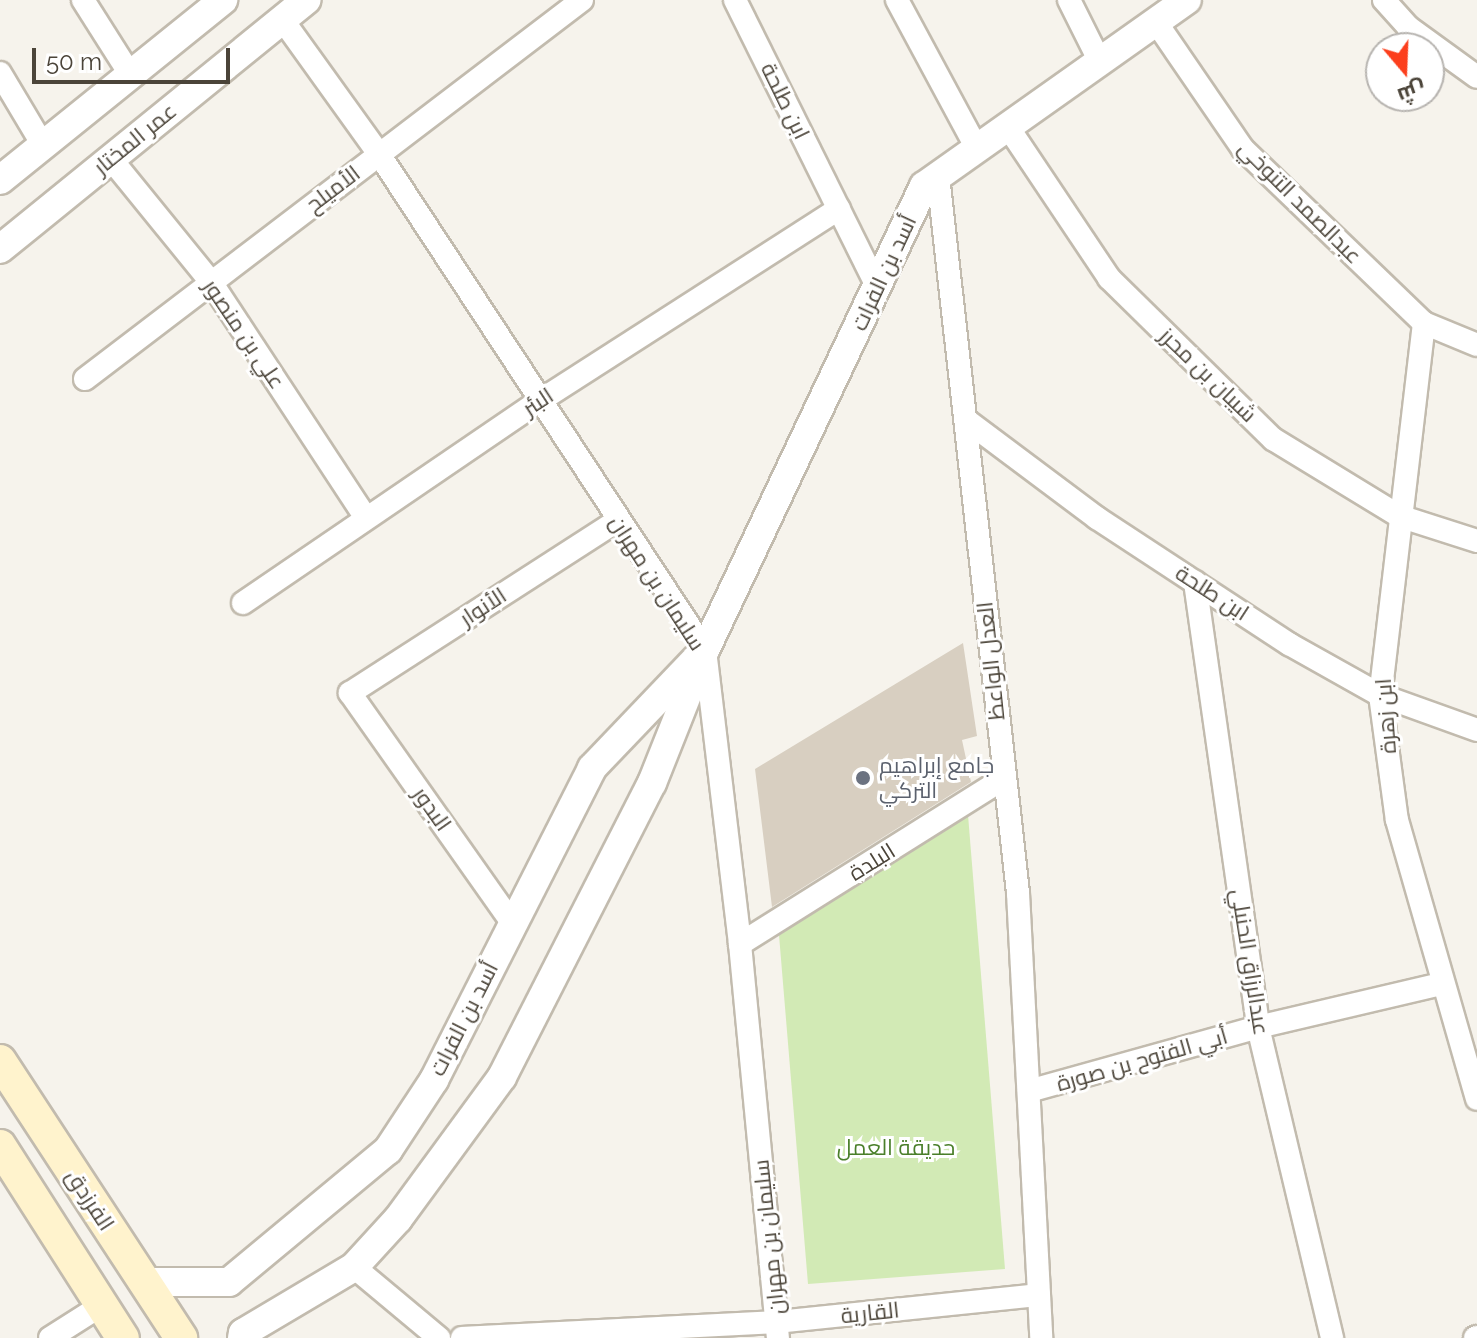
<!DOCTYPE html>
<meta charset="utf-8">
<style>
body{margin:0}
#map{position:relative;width:1477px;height:1338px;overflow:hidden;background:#f6f3ec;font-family:Raleway,Cairo,sans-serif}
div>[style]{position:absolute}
.green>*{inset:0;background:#d2eab5}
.building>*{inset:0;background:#d8cfc1}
.roads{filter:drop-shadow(2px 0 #c2bbae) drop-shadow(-2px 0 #c2bbae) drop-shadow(0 2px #c2bbae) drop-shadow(0 -2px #c2bbae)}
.minor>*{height:22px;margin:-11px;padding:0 11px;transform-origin:11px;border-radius:11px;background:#fff}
.tertiary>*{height:28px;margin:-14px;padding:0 14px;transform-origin:14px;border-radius:14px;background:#fff}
.secondary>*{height:32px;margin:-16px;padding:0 16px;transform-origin:16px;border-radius:16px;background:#fff3cd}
.dots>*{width:22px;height:22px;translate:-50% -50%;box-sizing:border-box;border:4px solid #fff;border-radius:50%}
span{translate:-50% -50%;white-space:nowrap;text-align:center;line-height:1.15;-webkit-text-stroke:6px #fff;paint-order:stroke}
.street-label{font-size:22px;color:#4b4439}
.worship-label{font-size:22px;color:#5b616d}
.left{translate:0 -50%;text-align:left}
.park-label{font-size:22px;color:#4a7f2a}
.north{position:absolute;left:1365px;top:32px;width:80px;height:80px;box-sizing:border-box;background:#fff;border:2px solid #b7b4b0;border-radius:50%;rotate:161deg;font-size:22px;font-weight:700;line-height:32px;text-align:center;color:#4b4439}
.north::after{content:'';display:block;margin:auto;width:28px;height:36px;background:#fc3f1d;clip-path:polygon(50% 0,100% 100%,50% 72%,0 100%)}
.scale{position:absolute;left:32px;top:48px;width:198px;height:36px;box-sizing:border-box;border:4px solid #4b4439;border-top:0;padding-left:10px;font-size:24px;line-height:28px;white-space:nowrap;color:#4b4439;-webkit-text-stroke:6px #fff;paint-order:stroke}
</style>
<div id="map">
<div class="green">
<div style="clip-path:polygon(968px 815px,1005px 1269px,808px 1284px,779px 935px)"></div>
</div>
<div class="building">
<div style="clip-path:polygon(963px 643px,977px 736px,962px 740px,971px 782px,772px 907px,755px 769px)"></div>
</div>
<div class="roads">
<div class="minor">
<div style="left:83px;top:0;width:88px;rotate:57.6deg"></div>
<div style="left:735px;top:0;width:322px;rotate:63.6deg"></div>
<div style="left:897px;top:0;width:167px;rotate:61.7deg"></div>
<div style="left:1069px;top:0;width:67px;rotate:63.4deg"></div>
<div style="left:1384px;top:0;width:36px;rotate:48deg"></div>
<div style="left:1408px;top:27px;width:85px;rotate:35.9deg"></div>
<div style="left:282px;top:19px;width:166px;rotate:54.3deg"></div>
<div style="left:379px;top:154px;width:594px;rotate:56.68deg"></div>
<div style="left:705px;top:650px;width:296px;rotate:83.2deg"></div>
<div style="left:740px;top:944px;width:396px;rotate:84.5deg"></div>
<div style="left:1156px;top:22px;width:154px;rotate:55.6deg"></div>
<div style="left:1243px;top:149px;width:251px;rotate:43.9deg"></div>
<div style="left:1424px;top:323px;width:57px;rotate:22.5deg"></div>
<div style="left:0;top:73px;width:84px;rotate:59.2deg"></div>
<div style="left:1008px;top:127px;width:182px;rotate:56.2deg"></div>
<div style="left:1109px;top:278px;width:230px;rotate:44.5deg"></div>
<div style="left:1273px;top:439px;width:148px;rotate:31.4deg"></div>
<div style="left:1399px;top:516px;width:82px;rotate:17.8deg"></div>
<div style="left:111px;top:159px;width:159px;rotate:50.9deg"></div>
<div style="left:211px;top:282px;width:282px;rotate:56.7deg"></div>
<div style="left:938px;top:176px;width:721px;rotate:83.63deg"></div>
<div style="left:1018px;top:893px;width:446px;rotate:87deg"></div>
<div style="left:1424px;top:323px;width:375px;rotate:96.7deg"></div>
<div style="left:1380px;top:695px;width:126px;rotate:82.3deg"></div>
<div style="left:1397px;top:820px;width:290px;rotate:74deg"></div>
<div style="left:85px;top:379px;width:625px;rotate:-37.33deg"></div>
<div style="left:966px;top:420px;width:164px;rotate:36.8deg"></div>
<div style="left:1097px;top:518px;width:230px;rotate:33.3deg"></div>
<div style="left:1289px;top:644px;width:104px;rotate:29.3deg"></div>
<div style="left:1380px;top:695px;width:103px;rotate:19.8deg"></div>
<div style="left:1195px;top:582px;width:449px;rotate:81.9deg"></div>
<div style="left:1258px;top:1027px;width:320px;rotate:76.6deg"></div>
<div style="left:243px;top:603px;width:361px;rotate:-34.3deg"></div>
<div style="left:541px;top:400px;width:354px;rotate:-32.7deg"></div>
<div style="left:513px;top:924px;width:283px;rotate:-125.2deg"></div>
<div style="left:350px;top:693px;width:318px;rotate:-32.8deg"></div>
<div style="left:740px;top:944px;width:310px;rotate:-32.1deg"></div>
<div style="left:1029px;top:1091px;width:238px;rotate:-15.6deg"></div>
<div style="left:1258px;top:1027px;width:189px;rotate:-13.2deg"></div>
<div style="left:354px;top:1267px;width:111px;rotate:39.9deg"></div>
<div style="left:50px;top:1338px;width:62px;rotate:-32.4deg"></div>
<div style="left:462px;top:1338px;width:315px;rotate:-2.9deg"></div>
<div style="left:777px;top:1322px;width:263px;rotate:-5.9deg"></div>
<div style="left:1475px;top:1338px;width:2px;rotate:-27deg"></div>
</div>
<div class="tertiary">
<div style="left:0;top:180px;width:287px;rotate:-38.9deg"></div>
<div style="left:0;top:249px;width:395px;rotate:-39.1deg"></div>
<div style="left:143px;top:1282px;width:86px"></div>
<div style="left:229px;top:1282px;width:207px;rotate:-39.7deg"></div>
<div style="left:388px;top:1150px;width:84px;rotate:-56.7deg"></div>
<div style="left:434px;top:1080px;width:350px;rotate:-63.1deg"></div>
<div style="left:592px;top:768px;width:151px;rotate:-46.3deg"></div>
<div style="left:242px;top:1338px;width:5px;rotate:-79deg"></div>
<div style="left:243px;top:1333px;width:129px;rotate:-30.7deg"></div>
<div style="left:354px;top:1267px;width:65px;rotate:-47.5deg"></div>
<div style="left:398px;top:1219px;width:176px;rotate:-53.8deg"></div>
<div style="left:502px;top:1077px;width:330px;rotate:-63deg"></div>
<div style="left:652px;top:783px;width:143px;rotate:-68.3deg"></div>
<div style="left:705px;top:650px;width:513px;rotate:-64.73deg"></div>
<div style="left:924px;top:186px;width:322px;rotate:-35.3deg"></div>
</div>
<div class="secondary">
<div style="left:0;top:1061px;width:331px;rotate:56.8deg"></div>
<div style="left:0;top:1146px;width:228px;rotate:57.4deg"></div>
</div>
</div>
<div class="dots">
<div style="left:863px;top:778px;background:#6b7280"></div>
</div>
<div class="street-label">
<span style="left:785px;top:101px;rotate:64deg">ابن طلحة</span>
<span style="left:135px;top:139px;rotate:-39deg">عمر المختار</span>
<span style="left:333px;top:189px;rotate:-37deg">الأميلح</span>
<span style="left:1300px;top:202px;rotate:45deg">عبدالصمد التنوخي</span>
<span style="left:884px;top:273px;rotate:-65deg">أسد بن الفرات</span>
<span style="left:244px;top:334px;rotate:56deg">علي بن منصور</span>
<span style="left:1208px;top:375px;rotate:44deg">شيبان بن محرز</span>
<span style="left:538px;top:402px;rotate:-33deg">البئر</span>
<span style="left:657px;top:583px;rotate:57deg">سليمان بن مهران</span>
<span style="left:1212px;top:593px;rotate:33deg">ابن طلحة</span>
<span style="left:483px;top:607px;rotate:-33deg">الأنوار</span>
<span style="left:991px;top:661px;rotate:-96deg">العدل الواعظ</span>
<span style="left:1386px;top:716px;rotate:-94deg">ابن زهرة</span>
<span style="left:432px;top:809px;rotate:55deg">البدور</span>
<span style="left:872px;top:862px;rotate:-32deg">البلدة</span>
<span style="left:1250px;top:962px;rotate:81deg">عبدالرزاق الحنبلي</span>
<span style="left:464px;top:1019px;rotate:-63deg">أسد بن الفرات</span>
<span style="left:1142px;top:1060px;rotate:-16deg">أبي الفتوح بن صورة</span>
<span style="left:90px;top:1200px;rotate:57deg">الفرزدق</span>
<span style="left:769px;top:1237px;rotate:-96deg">سليمان بن مهران</span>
<span style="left:870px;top:1313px;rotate:-6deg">القارية</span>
</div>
<div class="worship-label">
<span class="left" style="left:879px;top:778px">جامع إبراهيم<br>التركي</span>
</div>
<div class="park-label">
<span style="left:896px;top:1148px">حديقة العمل</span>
</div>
<div class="north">ش</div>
<div class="scale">50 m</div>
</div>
